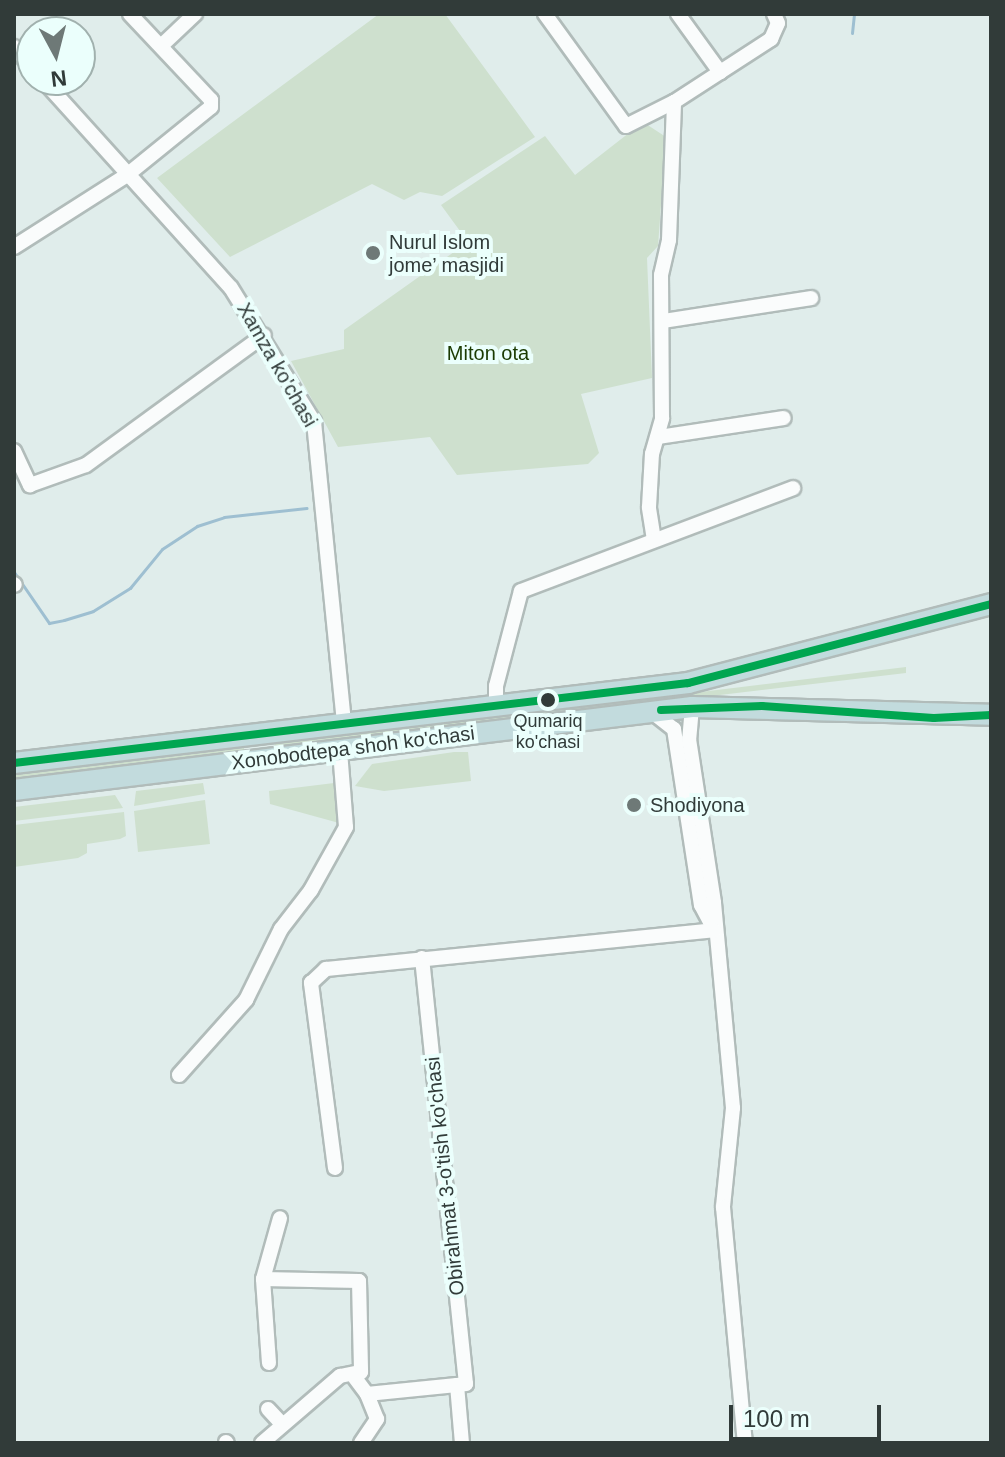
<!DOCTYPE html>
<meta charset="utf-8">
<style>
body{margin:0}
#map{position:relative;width:1005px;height:1457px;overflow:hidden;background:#e0edeb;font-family:Arial,sans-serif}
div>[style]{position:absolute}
.green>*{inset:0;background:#cee0ce}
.stream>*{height:3px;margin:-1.5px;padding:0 1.5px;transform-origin:1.5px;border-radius:1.5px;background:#9ebfd1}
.roads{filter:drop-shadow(2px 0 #b1bcba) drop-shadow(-2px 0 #b1bcba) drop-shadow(0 2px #b1bcba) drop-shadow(0 -2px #b1bcba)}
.minor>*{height:14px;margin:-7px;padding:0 7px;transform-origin:7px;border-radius:7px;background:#fafcfc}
.highway>*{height:20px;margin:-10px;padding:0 10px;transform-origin:10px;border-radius:10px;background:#c2dbdd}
.bus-1>*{height:8px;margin:-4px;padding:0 4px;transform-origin:4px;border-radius:4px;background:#00a651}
.dots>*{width:22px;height:22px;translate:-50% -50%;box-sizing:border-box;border:4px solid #ebfffc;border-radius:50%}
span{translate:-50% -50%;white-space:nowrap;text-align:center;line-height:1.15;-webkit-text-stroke:8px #ebfffc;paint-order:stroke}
.bus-label{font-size:18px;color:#313b39}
.poi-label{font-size:20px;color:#313b39}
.left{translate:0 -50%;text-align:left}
.park-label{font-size:20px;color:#1a3a01}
.street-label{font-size:20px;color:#313b39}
.frame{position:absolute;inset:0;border:16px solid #313b39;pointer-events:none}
.north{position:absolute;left:16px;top:16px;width:80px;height:80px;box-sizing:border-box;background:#ebfffc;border:2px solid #a1b1ae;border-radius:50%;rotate:173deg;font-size:22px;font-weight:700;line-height:32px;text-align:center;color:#313b39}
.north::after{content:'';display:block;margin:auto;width:28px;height:36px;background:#6e7977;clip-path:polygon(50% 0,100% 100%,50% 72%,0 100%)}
.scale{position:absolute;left:729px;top:1405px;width:152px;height:36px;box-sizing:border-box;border:4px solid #313b39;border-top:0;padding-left:10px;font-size:24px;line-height:28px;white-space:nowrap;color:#313b39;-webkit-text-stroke:6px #ebfffc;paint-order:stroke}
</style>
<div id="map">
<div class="green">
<div style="clip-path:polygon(379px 14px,445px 14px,535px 137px,442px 196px,420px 192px,404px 200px,372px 184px,230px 257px,157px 178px)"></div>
<div style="clip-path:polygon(643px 122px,666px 137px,658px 246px,647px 258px,652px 378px,581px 394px,599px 453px,588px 464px,457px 475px,430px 437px,338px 447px,291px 361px,344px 349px,344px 330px,468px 242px,441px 205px,545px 136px,575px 175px)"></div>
<div style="clip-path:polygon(906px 667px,906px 673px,273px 748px,275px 744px)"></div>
<div style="clip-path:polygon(244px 748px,245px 756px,14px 782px,14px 775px)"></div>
<div style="clip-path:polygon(454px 752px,468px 752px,471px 781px,384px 791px,355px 786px,372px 764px)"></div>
<div style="clip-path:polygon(203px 783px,205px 794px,134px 806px,136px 791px)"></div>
<div style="clip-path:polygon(334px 783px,339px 823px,270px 804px,269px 791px)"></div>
<div style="clip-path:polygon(115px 795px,123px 808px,14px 821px,14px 807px)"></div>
<div style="clip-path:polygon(205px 800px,210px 844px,138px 852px,134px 811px)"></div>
<div style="clip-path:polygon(124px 812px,126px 836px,120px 839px,87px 844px,87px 853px,78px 858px,14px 867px,14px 825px)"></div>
</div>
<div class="stream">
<div style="left:852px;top:33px;width:19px;rotate:-84deg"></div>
<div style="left:14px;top:572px;width:62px;rotate:55.5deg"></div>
<div style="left:49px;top:623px;width:15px;rotate:-11deg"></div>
<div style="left:64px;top:620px;width:30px;rotate:-17deg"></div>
<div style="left:93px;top:611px;width:44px;rotate:-31.9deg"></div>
<div style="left:130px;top:588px;width:50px;rotate:-50.6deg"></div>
<div style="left:162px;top:549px;width:42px;rotate:-33.3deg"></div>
<div style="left:197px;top:526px;width:28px;rotate:-18deg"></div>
<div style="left:224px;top:517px;width:83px;rotate:-6.2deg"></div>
</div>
<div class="roads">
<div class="minor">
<div style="left:545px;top:14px;width:138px;rotate:54.1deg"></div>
<div style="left:626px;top:126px;width:54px;rotate:-26.6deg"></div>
<div style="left:674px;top:102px;width:116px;rotate:-33deg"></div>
<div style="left:771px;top:39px;width:17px;rotate:-66deg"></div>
<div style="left:778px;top:23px;width:10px;rotate:-114deg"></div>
<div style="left:678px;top:14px;width:72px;rotate:54.1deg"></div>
<div style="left:161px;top:46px;width:47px;rotate:-43.3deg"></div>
<div style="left:14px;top:47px;width:28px;rotate:49deg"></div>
<div style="left:43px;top:80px;width:280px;rotate:47.9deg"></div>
<div style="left:231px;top:288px;width:158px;rotate:58.2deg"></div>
<div style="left:314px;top:422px;width:303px;rotate:84.3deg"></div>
<div style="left:14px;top:247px;width:134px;rotate:-32.5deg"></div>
<div style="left:127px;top:175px;width:108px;rotate:-39deg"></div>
<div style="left:211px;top:107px;width:7px;rotate:-90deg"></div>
<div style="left:211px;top:100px;width:118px;rotate:-133.3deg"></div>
<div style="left:663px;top:321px;width:150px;rotate:-8.8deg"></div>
<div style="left:658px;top:437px;width:127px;rotate:-8.6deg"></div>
<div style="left:14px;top:451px;width:38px;rotate:65deg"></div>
<div style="left:30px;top:485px;width:59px;rotate:-19.7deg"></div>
<div style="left:86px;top:465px;width:220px;rotate:-36.1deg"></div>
<div style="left:654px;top:540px;width:33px;rotate:-99deg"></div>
<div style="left:649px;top:507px;width:53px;rotate:-86.8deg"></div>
<div style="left:652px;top:454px;width:37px;rotate:-74deg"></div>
<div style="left:662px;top:418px;width:143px;rotate:-90.4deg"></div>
<div style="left:661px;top:275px;width:36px;rotate:-77deg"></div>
<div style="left:669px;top:240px;width:138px;rotate:-87.9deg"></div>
<div style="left:14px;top:584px;width:1px;rotate:45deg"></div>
<div style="left:496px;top:706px;width:20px;rotate:-90deg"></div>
<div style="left:496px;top:686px;width:98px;rotate:-75.3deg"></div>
<div style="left:521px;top:591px;width:291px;rotate:-20.7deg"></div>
<div style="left:692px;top:707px;width:32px;rotate:95deg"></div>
<div style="left:689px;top:739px;width:166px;rotate:81.3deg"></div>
<div style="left:714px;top:903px;width:206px;rotate:84.7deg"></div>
<div style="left:733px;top:1108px;width:100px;rotate:95.8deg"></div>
<div style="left:723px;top:1207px;width:237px;rotate:84.7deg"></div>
<div style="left:652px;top:712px;width:28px;rotate:38deg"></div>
<div style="left:674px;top:729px;width:178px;rotate:81.3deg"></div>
<div style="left:701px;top:905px;width:24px;rotate:62deg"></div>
<div style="left:422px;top:958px;width:428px;rotate:84.1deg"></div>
<div style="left:466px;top:1384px;width:9px;rotate:174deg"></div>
<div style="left:457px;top:1385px;width:58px;rotate:85.1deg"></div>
<div style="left:179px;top:1075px;width:101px;rotate:-48.2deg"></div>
<div style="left:246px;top:1000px;width:79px;rotate:-63.8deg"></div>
<div style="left:281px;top:929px;width:49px;rotate:-52.4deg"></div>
<div style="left:311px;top:890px;width:72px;rotate:-60.9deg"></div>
<div style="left:346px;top:827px;width:77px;rotate:-94.5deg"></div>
<div style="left:335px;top:1168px;width:187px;rotate:-97.4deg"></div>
<div style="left:311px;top:983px;width:21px;rotate:-43deg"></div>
<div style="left:326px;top:969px;width:390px;rotate:-5.7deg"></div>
<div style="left:263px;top:1279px;width:96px;rotate:1.2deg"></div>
<div style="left:359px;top:1281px;width:91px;rotate:88.7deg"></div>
<div style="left:361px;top:1372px;width:8px;rotate:135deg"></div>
<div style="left:355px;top:1378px;width:20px;rotate:53deg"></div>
<div style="left:269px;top:1363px;width:84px;rotate:-94.1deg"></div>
<div style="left:263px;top:1279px;width:63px;rotate:-74.4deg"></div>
<div style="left:268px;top:1409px;width:21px;rotate:47deg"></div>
<div style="left:226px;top:1442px;width:1px;rotate:45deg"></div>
<div style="left:262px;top:1443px;width:103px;rotate:-40.7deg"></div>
<div style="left:340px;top:1376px;width:21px;rotate:-11deg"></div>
<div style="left:361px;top:1443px;width:29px;rotate:-56deg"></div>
<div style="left:377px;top:1419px;width:27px;rotate:-112deg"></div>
<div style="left:367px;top:1394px;width:90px;rotate:-5.7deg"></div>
</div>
<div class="highway">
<div style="left:14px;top:763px;width:679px;rotate:-6.77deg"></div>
<div style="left:688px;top:683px;width:313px;rotate:-14.6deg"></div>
<div style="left:14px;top:790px;width:683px;rotate:-6.98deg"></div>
<div style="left:692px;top:707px;width:299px;rotate:1.5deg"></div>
</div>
</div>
<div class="bus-1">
<div style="left:661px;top:710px;width:101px;rotate:-2.3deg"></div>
<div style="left:762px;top:706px;width:172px;rotate:4deg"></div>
<div style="left:934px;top:718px;width:57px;rotate:-3deg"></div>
<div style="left:14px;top:763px;width:679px;rotate:-6.77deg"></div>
<div style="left:688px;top:683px;width:313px;rotate:-14.6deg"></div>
</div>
<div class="dots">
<div style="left:373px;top:253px;background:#6e7977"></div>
<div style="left:548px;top:700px;background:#313b39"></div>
<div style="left:634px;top:805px;background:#6e7977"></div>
</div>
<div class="bus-label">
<span style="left:548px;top:732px">Qumariq<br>ko'chasi</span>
</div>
<div class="poi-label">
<span class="left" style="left:389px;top:254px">Nurul Islom<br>jome’ masjidi</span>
<span class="left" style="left:650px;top:805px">Shodiyona</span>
</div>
<div class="park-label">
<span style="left:488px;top:353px">Miton ota</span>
</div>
<div class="street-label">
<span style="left:277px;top:365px;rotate:60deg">Xamza ko'chasi</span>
<span style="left:353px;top:748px;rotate:-7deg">Xonobodtepa shoh ko'chasi</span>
<span style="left:445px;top:1176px;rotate:-96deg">Obirahmat 3-o'tish ko'chasi</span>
</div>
<div class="frame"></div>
<div class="north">N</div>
<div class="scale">100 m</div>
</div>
